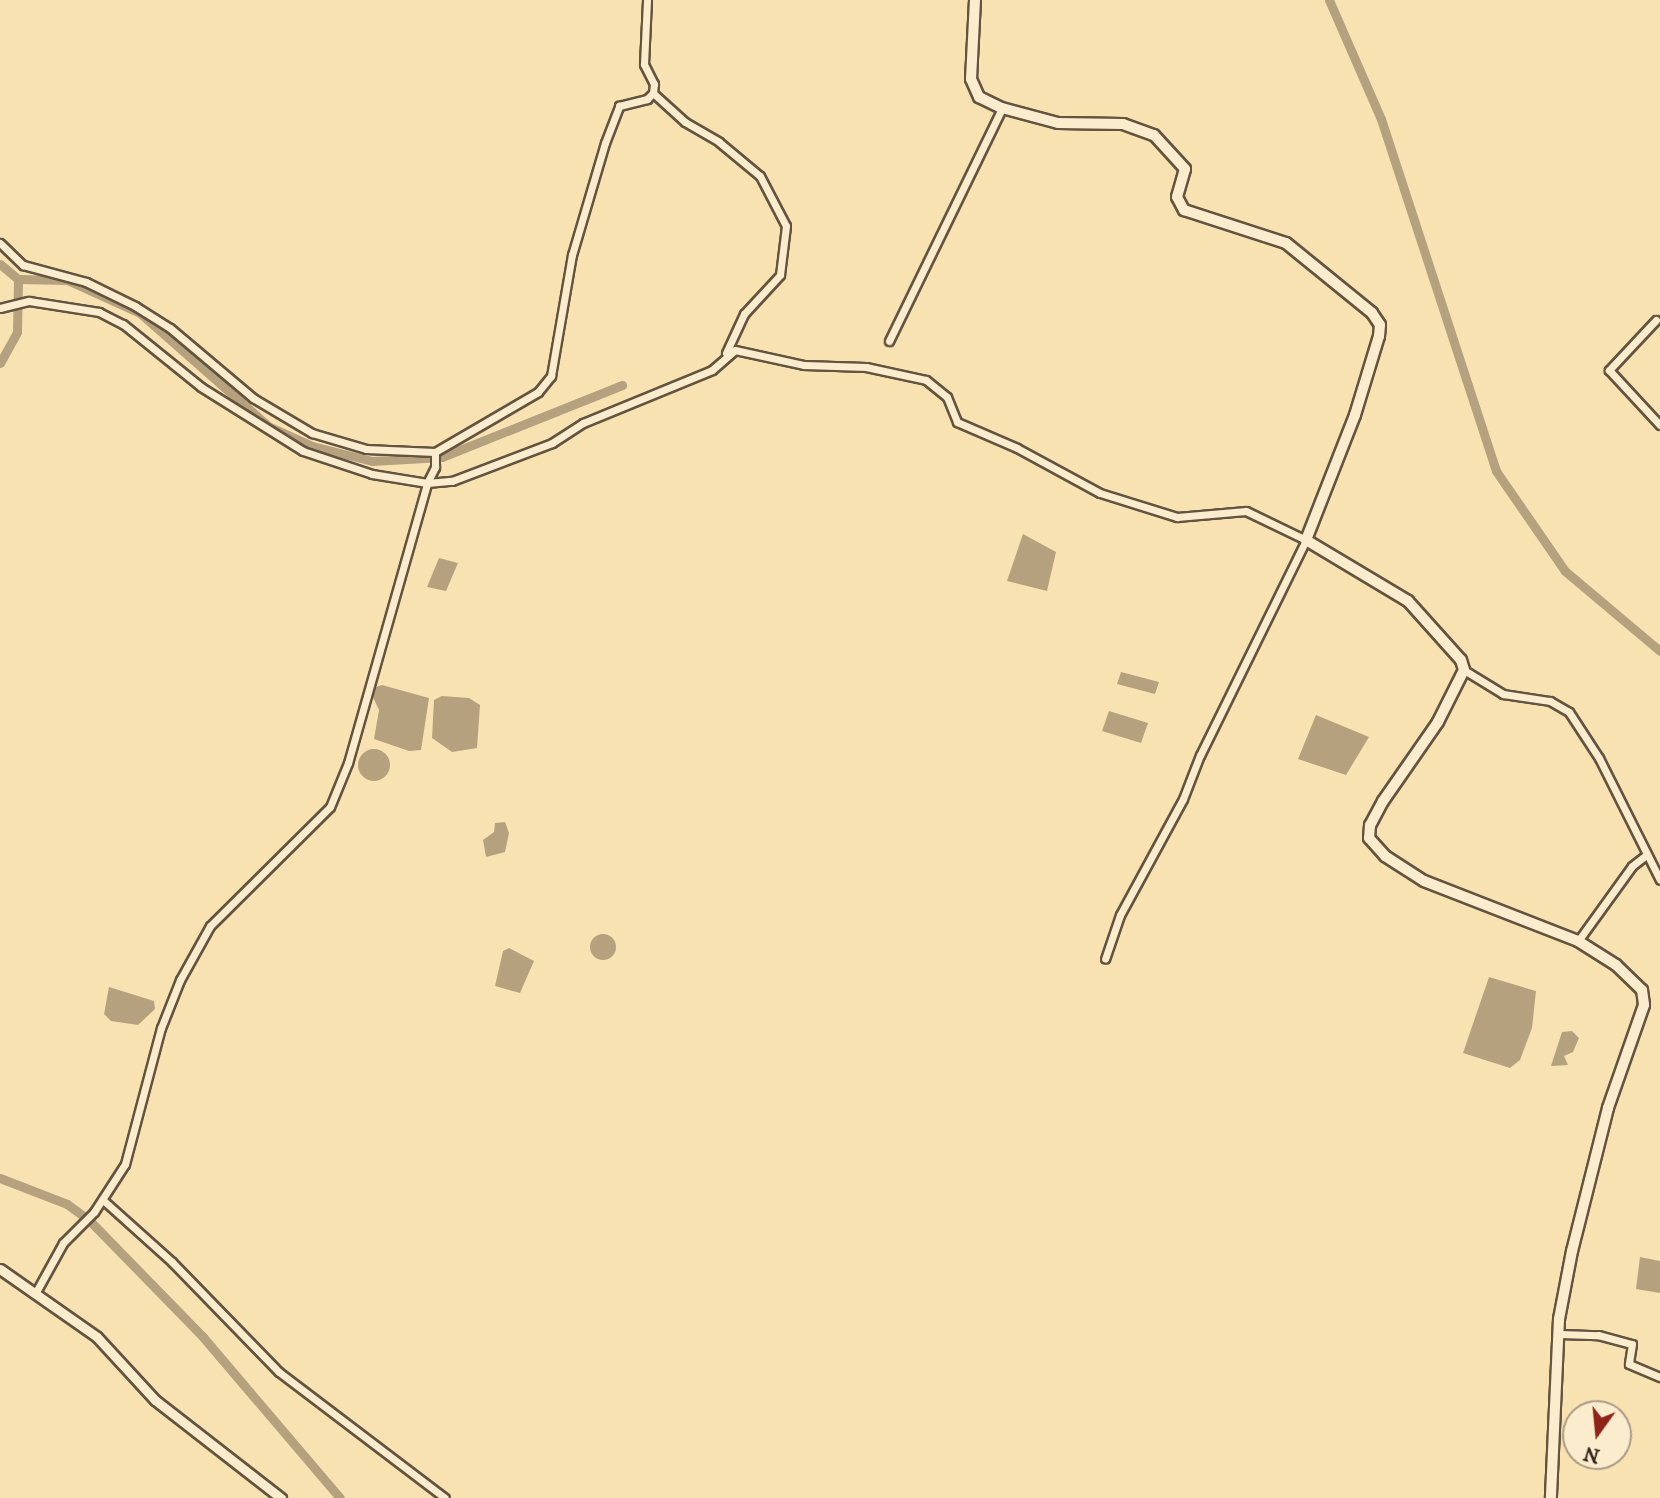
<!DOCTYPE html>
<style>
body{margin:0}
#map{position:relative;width:1660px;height:1498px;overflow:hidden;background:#f9e2b2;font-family:"IM FELL DW Pica",serif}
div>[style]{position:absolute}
.water>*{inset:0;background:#b5a17e}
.round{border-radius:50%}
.canal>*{height:9px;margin:-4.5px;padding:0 4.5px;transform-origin:4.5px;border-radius:4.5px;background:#b5a17e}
.roads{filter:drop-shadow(2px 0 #63543f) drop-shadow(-2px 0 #63543f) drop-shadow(0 2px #63543f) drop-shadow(0 -2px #63543f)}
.minor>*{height:7px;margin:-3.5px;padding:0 3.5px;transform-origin:3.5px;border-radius:3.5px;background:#fbeccd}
.tertiary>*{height:9px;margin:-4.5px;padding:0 4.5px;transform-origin:4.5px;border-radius:4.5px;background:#fbeccd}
.secondary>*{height:10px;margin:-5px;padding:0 5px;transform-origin:5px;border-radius:5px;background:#fbeccd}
span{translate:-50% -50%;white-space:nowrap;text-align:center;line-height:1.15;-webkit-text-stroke:7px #fbeccd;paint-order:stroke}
.north{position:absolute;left:1562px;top:1400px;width:70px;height:70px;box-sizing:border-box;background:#fbeccd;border:2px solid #aa9c85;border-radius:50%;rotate:195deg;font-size:19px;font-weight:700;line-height:28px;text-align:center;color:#312419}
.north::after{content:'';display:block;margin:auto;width:24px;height:32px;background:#8f2418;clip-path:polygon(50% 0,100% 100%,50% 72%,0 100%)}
</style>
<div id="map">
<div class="water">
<div style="clip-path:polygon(1023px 534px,1056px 552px,1047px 591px,1007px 581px)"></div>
<div style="clip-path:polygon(439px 558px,458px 563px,446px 591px,427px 587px)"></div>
<div style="clip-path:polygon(1121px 672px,1159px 682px,1155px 694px,1117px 684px)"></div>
<div style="clip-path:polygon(382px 685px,429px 698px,421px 750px,409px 751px,374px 739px,379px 710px,369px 689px)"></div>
<div style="clip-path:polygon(442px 696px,469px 698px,480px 705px,477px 748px,452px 752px,432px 738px,434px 700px)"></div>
<div style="clip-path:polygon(1109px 711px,1148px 723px,1141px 743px,1102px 731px)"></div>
<div style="clip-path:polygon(1316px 715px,1369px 737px,1346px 775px,1298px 759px)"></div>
<div class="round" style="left:358px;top:749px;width:32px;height:32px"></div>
<div style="clip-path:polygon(505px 822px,509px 833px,505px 852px,486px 857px,483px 840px,494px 832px,495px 823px)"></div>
<div class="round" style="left:590px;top:934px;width:26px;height:26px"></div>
<div style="clip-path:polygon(509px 948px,534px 961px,520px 993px,495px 986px,503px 951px)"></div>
<div style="clip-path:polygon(1489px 977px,1536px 991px,1532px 1028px,1520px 1060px,1510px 1068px,1463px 1053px)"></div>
<div style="clip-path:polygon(109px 987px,154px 1001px,155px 1009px,138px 1025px,111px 1021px,104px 1014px)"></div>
<div style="clip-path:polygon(1572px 1031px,1579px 1038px,1573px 1052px,1564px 1056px,1568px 1065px,1551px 1066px,1562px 1032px)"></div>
<div style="clip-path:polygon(1640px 1257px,1660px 1261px,1660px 1293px,1636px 1289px)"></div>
</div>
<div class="canal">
<div style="left:1329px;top:0;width:130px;rotate:66.4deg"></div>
<div style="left:1381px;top:119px;width:370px;rotate:71.9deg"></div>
<div style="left:1496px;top:471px;width:121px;rotate:55.4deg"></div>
<div style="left:1565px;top:571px;width:124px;rotate:40.1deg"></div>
<div style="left:0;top:264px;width:23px;rotate:40deg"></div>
<div style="left:18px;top:279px;width:49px;rotate:1.2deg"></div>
<div style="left:67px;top:280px;width:80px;rotate:24.3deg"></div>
<div style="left:140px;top:313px;width:171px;rotate:41.4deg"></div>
<div style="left:268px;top:426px;width:48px;rotate:24.4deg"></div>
<div style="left:312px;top:446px;width:62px;rotate:14deg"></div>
<div style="left:372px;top:461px;width:70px;rotate:-3.3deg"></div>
<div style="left:442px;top:457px;width:194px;rotate:-21.8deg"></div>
<div style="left:0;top:363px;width:35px;rotate:-61deg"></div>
<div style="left:17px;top:332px;width:53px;rotate:-88.9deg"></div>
<div style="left:0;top:1178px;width:72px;rotate:21.2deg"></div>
<div style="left:67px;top:1204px;width:26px;rotate:36deg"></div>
<div style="left:88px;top:1219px;width:165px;rotate:45.7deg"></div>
<div style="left:203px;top:1337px;width:211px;rotate:49.6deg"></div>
</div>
<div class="roads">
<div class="minor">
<div style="left:653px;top:93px;width:43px;rotate:42.2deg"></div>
<div style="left:685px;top:122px;width:39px;rotate:30deg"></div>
<div style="left:719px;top:142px;width:53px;rotate:39.7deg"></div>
<div style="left:760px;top:176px;width:56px;rotate:62.5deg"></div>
<div style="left:786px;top:226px;width:49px;rotate:97deg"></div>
<div style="left:780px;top:275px;width:53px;rotate:132.7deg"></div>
<div style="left:744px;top:314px;width:43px;rotate:114.8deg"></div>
<div style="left:0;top:243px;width:32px;rotate:44deg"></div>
<div style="left:23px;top:265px;width:65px;rotate:15.1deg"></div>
<div style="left:86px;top:282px;width:55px;rotate:26.1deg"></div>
<div style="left:135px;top:306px;width:41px;rotate:32.2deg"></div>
<div style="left:170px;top:328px;width:109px;rotate:40.1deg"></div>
<div style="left:253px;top:398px;width:69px;rotate:30.7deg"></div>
<div style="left:312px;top:433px;width:56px;rotate:16.5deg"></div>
<div style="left:366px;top:449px;width:69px;rotate:2.5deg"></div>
<div style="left:435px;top:452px;width:119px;rotate:-30.2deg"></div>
<div style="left:538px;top:392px;width:21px;rotate:-51deg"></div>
<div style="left:551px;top:376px;width:123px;rotate:-80.2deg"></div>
<div style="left:572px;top:255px;width:117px;rotate:-73.6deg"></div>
<div style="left:605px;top:143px;width:40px;rotate:-69deg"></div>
<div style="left:619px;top:106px;width:29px;rotate:-14deg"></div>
<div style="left:647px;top:99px;width:8px;rotate:-45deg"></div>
<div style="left:653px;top:93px;width:9px;rotate:-84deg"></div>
<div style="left:654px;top:84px;width:22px;rotate:-117deg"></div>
<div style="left:644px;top:64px;width:64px;rotate:-87.3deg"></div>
<div style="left:0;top:308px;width:30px;rotate:-14deg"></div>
<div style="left:29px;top:301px;width:71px;rotate:8.9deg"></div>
<div style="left:99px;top:312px;width:27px;rotate:27deg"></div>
<div style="left:123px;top:324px;width:100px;rotate:38.9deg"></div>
<div style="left:201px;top:387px;width:120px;rotate:32.1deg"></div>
<div style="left:303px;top:451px;width:73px;rotate:18.4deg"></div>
<div style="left:372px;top:474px;width:56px;rotate:9.3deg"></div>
<div style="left:427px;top:483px;width:18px;rotate:-63deg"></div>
<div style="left:435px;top:467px;width:15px;rotate:-90deg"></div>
<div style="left:1656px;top:320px;width:69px;rotate:133.2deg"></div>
<div style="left:1609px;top:370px;width:75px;rotate:47.2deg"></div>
<div style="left:889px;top:341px;width:259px;rotate:-64.1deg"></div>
<div style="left:1464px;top:670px;width:46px;rotate:31.6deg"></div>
<div style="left:1503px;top:694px;width:48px;rotate:8.5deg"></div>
<div style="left:1550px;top:701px;width:22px;rotate:30deg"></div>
<div style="left:1569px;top:712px;width:55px;rotate:56.9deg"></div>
<div style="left:1599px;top:758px;width:136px;rotate:63.4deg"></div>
<div style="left:1578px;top:941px;width:92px;rotate:-54.2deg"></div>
<div style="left:1632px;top:866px;width:18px;rotate:-38deg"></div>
<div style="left:103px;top:1200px;width:93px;rotate:41.9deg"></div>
<div style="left:172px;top:1262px;width:153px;rotate:45.8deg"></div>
<div style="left:279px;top:1372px;width:208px;rotate:37.2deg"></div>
<div style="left:36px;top:1292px;width:56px;rotate:-61.1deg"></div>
<div style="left:63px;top:1243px;width:44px;rotate:-45deg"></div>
<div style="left:94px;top:1212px;width:57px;rotate:-57.1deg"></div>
<div style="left:125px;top:1164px;width:141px;rotate:-75.2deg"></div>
<div style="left:161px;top:1028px;width:52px;rotate:-68.4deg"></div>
<div style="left:180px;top:980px;width:62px;rotate:-60.9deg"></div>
<div style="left:210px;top:926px;width:169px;rotate:-44.8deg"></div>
<div style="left:330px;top:807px;width:48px;rotate:-67.8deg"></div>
<div style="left:348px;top:763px;width:291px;rotate:-74.2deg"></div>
<div style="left:427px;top:483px;width:25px;rotate:-5deg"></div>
<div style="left:452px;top:481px;width:107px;rotate:-20.8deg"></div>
<div style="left:552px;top:443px;width:37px;rotate:-33deg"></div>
<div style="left:583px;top:423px;width:139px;rotate:-22.3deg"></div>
<div style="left:712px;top:370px;width:30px;rotate:-41deg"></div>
<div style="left:735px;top:350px;width:71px;rotate:12.3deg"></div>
<div style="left:804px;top:365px;width:62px;rotate:1.8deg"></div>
<div style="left:866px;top:367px;width:61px;rotate:12.2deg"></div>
<div style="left:926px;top:380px;width:27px;rotate:39deg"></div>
<div style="left:947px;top:397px;width:27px;rotate:68deg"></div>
<div style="left:957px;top:422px;width:65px;rotate:23.4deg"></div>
<div style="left:1017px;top:448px;width:94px;rotate:28.5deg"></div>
<div style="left:1100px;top:493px;width:81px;rotate:17.3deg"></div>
<div style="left:1177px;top:517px;width:69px;rotate:-5deg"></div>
<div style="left:1246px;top:511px;width:67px;rotate:25.8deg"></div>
<div style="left:1306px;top:540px;width:240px;rotate:116.2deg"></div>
<div style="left:1200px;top:755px;width:47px;rotate:111.1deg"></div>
<div style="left:1183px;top:799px;width:132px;rotate:118.5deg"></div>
<div style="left:1120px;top:915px;width:46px;rotate:108.8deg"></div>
<div style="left:1560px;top:1334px;width:38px;rotate:2deg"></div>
<div style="left:1598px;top:1335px;width:35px;rotate:15deg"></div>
<div style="left:1632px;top:1344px;width:20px;rotate:99deg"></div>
<div style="left:1629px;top:1364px;width:34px;rotate:23deg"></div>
</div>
<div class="tertiary">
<div style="left:0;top:1269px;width:118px;rotate:35deg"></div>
<div style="left:97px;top:1337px;width:86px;rotate:47.4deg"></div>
<div style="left:155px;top:1400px;width:160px;rotate:37.9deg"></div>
</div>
<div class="secondary">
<div style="left:975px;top:0;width:79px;rotate:92.9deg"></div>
<div style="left:971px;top:79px;width:20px;rotate:66deg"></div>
<div style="left:979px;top:97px;width:25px;rotate:26deg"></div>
<div style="left:1002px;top:108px;width:58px;rotate:15deg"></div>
<div style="left:1058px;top:123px;width:65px;rotate:0.9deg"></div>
<div style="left:1123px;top:124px;width:33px;rotate:20deg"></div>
<div style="left:1154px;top:135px;width:46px;rotate:47.6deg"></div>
<div style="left:1185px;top:169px;width:29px;rotate:106deg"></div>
<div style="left:1177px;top:197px;width:15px;rotate:62deg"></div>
<div style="left:1184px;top:210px;width:107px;rotate:17.9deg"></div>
<div style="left:1286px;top:243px;width:111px;rotate:39.1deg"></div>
<div style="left:1372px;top:313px;width:14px;rotate:56deg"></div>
<div style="left:1380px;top:325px;width:11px;rotate:95deg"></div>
<div style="left:1379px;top:336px;width:83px;rotate:106.9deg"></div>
<div style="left:1355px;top:415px;width:134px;rotate:111.4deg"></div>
<div style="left:1306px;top:540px;width:119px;rotate:30.9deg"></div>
<div style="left:1408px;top:601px;width:79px;rotate:48.1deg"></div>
<div style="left:1461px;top:660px;width:10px;rotate:73deg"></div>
<div style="left:1464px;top:670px;width:58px;rotate:116.6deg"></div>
<div style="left:1438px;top:722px;width:96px;rotate:124.8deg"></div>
<div style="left:1383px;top:801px;width:27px;rotate:118deg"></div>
<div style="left:1370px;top:825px;width:13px;rotate:94deg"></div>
<div style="left:1369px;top:838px;width:24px;rotate:48deg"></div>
<div style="left:1385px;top:856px;width:46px;rotate:32.7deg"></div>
<div style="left:1424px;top:881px;width:165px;rotate:21.3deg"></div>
<div style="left:1578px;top:941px;width:45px;rotate:32.3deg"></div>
<div style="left:1616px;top:965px;width:36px;rotate:44deg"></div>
<div style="left:1642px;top:990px;width:15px;rotate:82deg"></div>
<div style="left:1644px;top:1005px;width:109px;rotate:109.3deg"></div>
<div style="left:1608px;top:1108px;width:147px;rotate:104.1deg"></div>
<div style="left:1572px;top:1251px;width:69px;rotate:100.8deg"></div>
<div style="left:1559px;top:1319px;width:179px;rotate:92.6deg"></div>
</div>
</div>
<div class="north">N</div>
</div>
